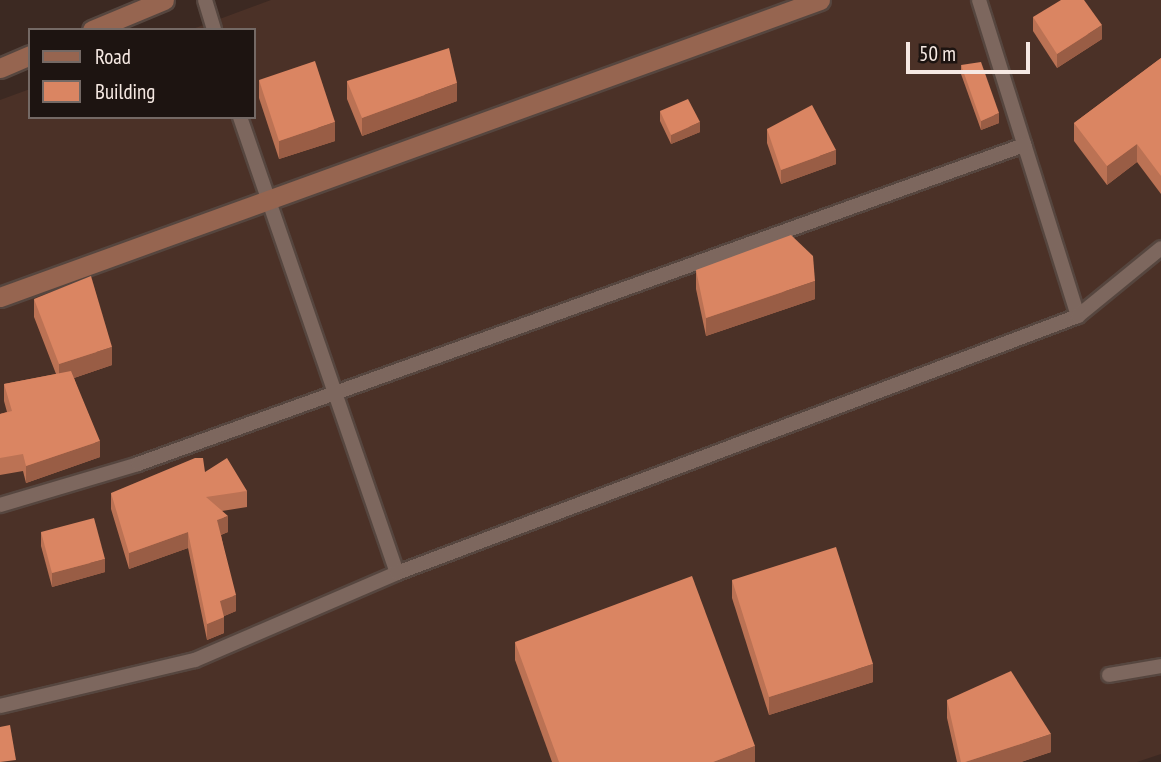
<!DOCTYPE html>
<style>
body{margin:0}
#map{position:relative;width:1161px;height:762px;overflow:hidden;background:#3c2922;font-family:"PT Sans Narrow",sans-serif}
div>[style]{position:absolute}
.built>*{inset:0;background:#4b3127}
.roads{filter:drop-shadow(2px 0 #56463f) drop-shadow(-2px 0 #56463f) drop-shadow(0 2px #56463f) drop-shadow(0 -2px #56463f)}
.street>*{height:14px;margin:-7px;padding:0 7px;transform-origin:7px;border-radius:7px;background:#7d675e}
.secondary>*{height:19px;margin:-9.5px;padding:0 9.5px;transform-origin:9.5px;border-radius:9.5px;background:#966550}
.wall>*{inset:0;background:#bb7254}
.shaded-wall>*{inset:0;background:#995d45}
.building>*{inset:0;background:#da8562}
span{translate:-50% -50%;white-space:nowrap;text-align:center;line-height:1.15;-webkit-text-stroke:7px #1d1411;paint-order:stroke}
.legend{position:absolute;left:28px;top:28px;width:228px;height:91px;box-sizing:border-box;background:#1d1411;border:2px solid #746965;margin:0;padding:9px 12px;list-style:none;font-size:21px;color:#f6e9e3}
.legend li{display:flex;align-items:center;gap:14px;height:35px}
.legend b{width:35px;border:2px solid #746965}
.scale{position:absolute;left:906px;top:42px;width:124px;height:32px;box-sizing:border-box;border:4px solid #f6e9e3;border-top:0;padding-left:9px;font-size:21px;line-height:24px;white-space:nowrap;color:#f6e9e3;-webkit-text-stroke:5px #1d1411;paint-order:stroke}
</style>
<div id="map">
<div class="built">
<div style="clip-path:polygon(271px 0,1161px 0,1161px 754px,1137px 762px,0 762px,0 100px,30px 89px,30px 117px,254px 117px,254px 30px,190px 30px)"></div>
</div>
<div class="roads">
<div class="street">
<div style="left:205px;top:0;width:31px;rotate:73deg"></div>
<div style="left:979px;top:0;width:331px;rotate:72.6deg"></div>
<div style="left:240px;top:117px;width:482px;rotate:71deg"></div>
<div style="left:0;top:505px;width:144px;rotate:-16.5deg"></div>
<div style="left:138px;top:464px;width:942px;rotate:-19.8deg"></div>
<div style="left:1109px;top:675px;width:53px;rotate:-9.8deg"></div>
<div style="left:0;top:706px;width:200px;rotate:-13.3deg"></div>
<div style="left:195px;top:660px;width:220px;rotate:-23.3deg"></div>
<div style="left:397px;top:573px;width:728px;rotate:-20.68deg"></div>
<div style="left:1078px;top:316px;width:107px;rotate:-39.3deg"></div>
</div>
<div class="secondary">
<div style="left:92px;top:30px;width:78px;rotate:-22.6deg"></div>
<div style="left:0;top:68px;width:33px;rotate:-23deg"></div>
<div style="left:0;top:297px;width:872px;rotate:-19.91deg"></div>
</div>
</div>
<div class="wall">
<div style="clip-path:polygon(1033px 17px,1102px 39px,1057px 68px,1033px 31px)"></div>
<div style="clip-path:polygon(1161px 58px,1161px 194px,1137px 162px,1107px 185px,1074px 141px,1074px 123px)"></div>
<div style="clip-path:polygon(961px 65px,999px 123px,981px 130px,961px 74px)"></div>
<div style="clip-path:polygon(259px 80px,335px 141px,279px 159px,259px 98px)"></div>
<div style="clip-path:polygon(347px 81px,457px 101px,362px 136px,347px 99px)"></div>
<div style="clip-path:polygon(660px 111px,700px 132px,671px 144px,660px 121px)"></div>
<div style="clip-path:polygon(767px 129px,836px 164px,781px 184px,767px 143px)"></div>
<div style="clip-path:polygon(696px 270px,815px 299px,706px 336px,696px 289px)"></div>
<div style="clip-path:polygon(34px 299px,112px 365px,74px 378px,100px 457px,26px 483px,23px 471px,0 475px,0 414px,7px 412px,4px 401px,4px 384px,56px 374px,34px 317px)"></div>
<div style="clip-path:polygon(247px 491px,247px 507px,222px 511px,228px 532px,221px 535px,236px 611px,224px 616px,224px 633px,207px 640px,188px 548px,129px 569px,111px 509px,111px 493px)"></div>
<div style="clip-path:polygon(41px 532px,105px 572px,52px 587px,41px 546px)"></div>
<div style="clip-path:polygon(732px 580px,873px 682px,769px 715px,732px 598px)"></div>
<div style="clip-path:polygon(515px 642px,755px 762px,552px 762px,515px 660px)"></div>
<div style="clip-path:polygon(947px 700px,1051px 752px,1021px 762px,957px 762px,947px 718px)"></div>
</div>
<div class="shaded-wall">
<div style="clip-path:polygon(1102px 25px,1102px 39px,1057px 68px,1057px 54px)"></div>
<div style="clip-path:polygon(457px 83px,457px 101px,362px 136px,362px 118px)"></div>
<div style="clip-path:polygon(999px 113px,999px 123px,981px 130px,981px 121px)"></div>
<div style="clip-path:polygon(335px 122px,335px 141px,279px 159px,279px 141px)"></div>
<div style="clip-path:polygon(700px 122px,700px 132px,671px 144px,671px 135px)"></div>
<div style="clip-path:polygon(1137px 144px,1137px 162px,1107px 185px,1107px 166px)"></div>
<div style="clip-path:polygon(836px 150px,836px 164px,781px 184px,781px 170px)"></div>
<div style="clip-path:polygon(815px 281px,815px 299px,706px 336px,706px 318px)"></div>
<div style="clip-path:polygon(112px 347px,112px 365px,59px 383px,59px 364px)"></div>
<div style="clip-path:polygon(100px 441px,100px 457px,26px 483px,26px 466px)"></div>
<div style="clip-path:polygon(228px 516px,228px 532px,217px 536px,217px 520px)"></div>
<div style="clip-path:polygon(188px 532px,188px 548px,129px 569px,129px 553px)"></div>
<div style="clip-path:polygon(105px 559px,105px 572px,52px 587px,52px 573px)"></div>
<div style="clip-path:polygon(236px 595px,236px 611px,220px 618px,220px 601px)"></div>
<div style="clip-path:polygon(224px 617px,224px 633px,207px 640px,207px 624px)"></div>
<div style="clip-path:polygon(873px 664px,873px 682px,769px 715px,769px 697px)"></div>
<div style="clip-path:polygon(1051px 734px,1051px 752px,1021px 762px,965px 762px)"></div>
<div style="clip-path:polygon(755px 746px,755px 762px,713px 762px)"></div>
</div>
<div class="building">
<div style="clip-path:polygon(1061px 0,1084px 0,1102px 25px,1057px 54px,1033px 17px)"></div>
<div style="clip-path:polygon(449px 48px,457px 83px,362px 118px,347px 81px)"></div>
<div style="clip-path:polygon(1161px 58px,1161px 176px,1137px 144px,1107px 166px,1074px 123px)"></div>
<div style="clip-path:polygon(315px 61px,335px 122px,279px 141px,259px 80px)"></div>
<div style="clip-path:polygon(981px 62px,999px 113px,981px 121px,961px 65px)"></div>
<div style="clip-path:polygon(688px 99px,700px 122px,671px 135px,660px 111px)"></div>
<div style="clip-path:polygon(812px 105px,836px 150px,781px 170px,767px 129px)"></div>
<div style="clip-path:polygon(791px 235px,813px 256px,815px 281px,706px 318px,696px 270px)"></div>
<div style="clip-path:polygon(91px 276px,112px 347px,59px 364px,34px 299px)"></div>
<div style="clip-path:polygon(71px 371px,100px 441px,26px 466px,23px 454px,0 458px,0 414px,12px 411px,4px 384px)"></div>
<div style="clip-path:polygon(195px 458px,203px 458px,205px 472px,227px 458px,247px 491px,206px 497px,228px 516px,217px 520px,236px 595px,220px 601px,224px 617px,207px 624px,188px 532px,129px 553px,111px 493px)"></div>
<div style="clip-path:polygon(94px 518px,105px 559px,52px 573px,41px 532px)"></div>
<div style="clip-path:polygon(836px 547px,873px 664px,769px 697px,732px 580px)"></div>
<div style="clip-path:polygon(692px 576px,755px 746px,713px 762px,559px 762px,515px 642px)"></div>
<div style="clip-path:polygon(1011px 671px,1051px 734px,965px 762px,961px 762px,947px 700px)"></div>
<div style="clip-path:polygon(10px 725px,16px 760px,0 762px,0 727px)"></div>
</div>
<ul class="legend">
<li><b style="height:9px;background:#966550"></b>Road</li>
<li><b style="height:19px;background:#da8562"></b>Building</li>
</ul>
<div class="scale">50 m</div>
</div>
